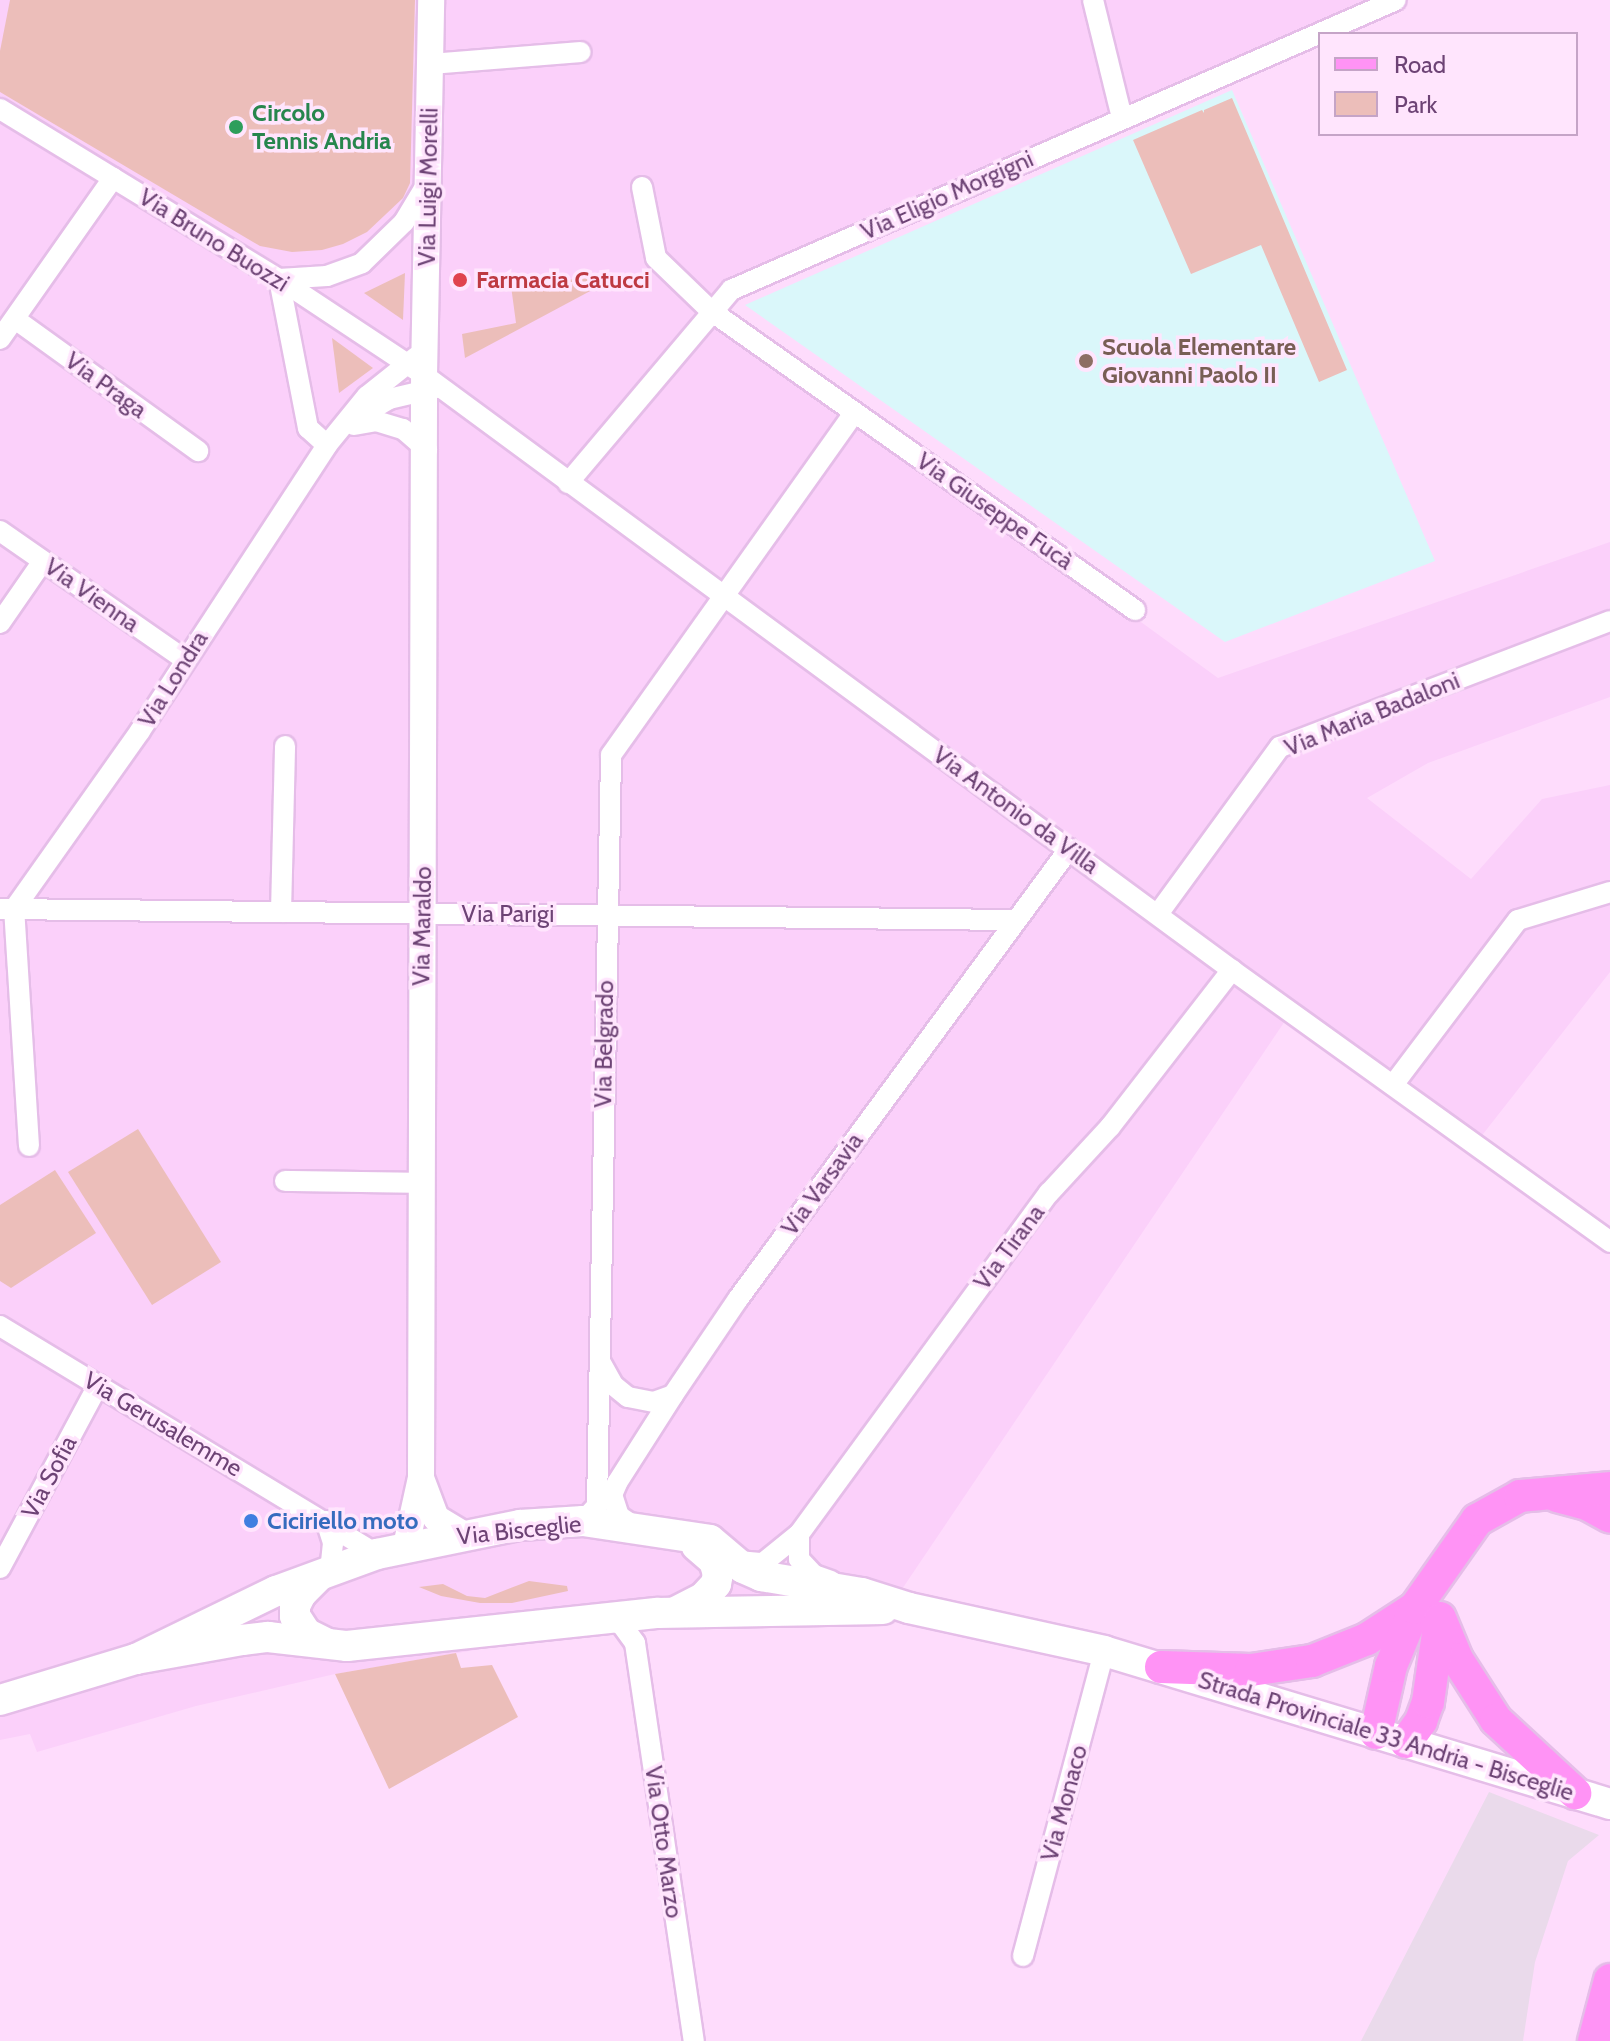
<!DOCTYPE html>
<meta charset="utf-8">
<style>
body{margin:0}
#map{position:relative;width:1610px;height:2041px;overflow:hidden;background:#fedcfc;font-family:Cabin,sans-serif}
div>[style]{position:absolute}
.residential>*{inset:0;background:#fbd0fa}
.industrial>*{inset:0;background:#eadaeb}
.education>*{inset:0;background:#daf7fa}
.green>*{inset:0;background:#ecbeba}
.roads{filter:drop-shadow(2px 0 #e5bde8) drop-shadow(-2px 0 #e5bde8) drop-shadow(0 2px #e5bde8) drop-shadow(0 -2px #e5bde8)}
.minor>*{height:20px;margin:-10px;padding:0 10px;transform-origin:10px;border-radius:10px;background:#fff}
.tertiary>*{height:26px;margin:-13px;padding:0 13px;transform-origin:13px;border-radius:13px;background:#fff}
.secondary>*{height:30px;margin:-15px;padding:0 15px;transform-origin:15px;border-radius:15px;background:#fff}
.primary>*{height:32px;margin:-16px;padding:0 16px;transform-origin:16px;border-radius:16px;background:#ff93f5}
.dots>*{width:22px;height:22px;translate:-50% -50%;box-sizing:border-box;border:4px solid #ffe5fd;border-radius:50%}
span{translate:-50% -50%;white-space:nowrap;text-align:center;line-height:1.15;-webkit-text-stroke:7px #ffe5fd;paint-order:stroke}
.leisure-label{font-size:24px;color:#27864d;font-weight:700}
.left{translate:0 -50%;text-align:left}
.street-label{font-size:24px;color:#6d4375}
.health-label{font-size:24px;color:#be3a42;font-weight:700}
.education-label{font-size:24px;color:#785e54;font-weight:700}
.shop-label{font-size:24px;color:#366cbe;font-weight:700}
.legend{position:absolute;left:1318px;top:32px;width:260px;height:104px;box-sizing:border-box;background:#ffe5fd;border:2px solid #c5a4c7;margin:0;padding:10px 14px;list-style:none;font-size:24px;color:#6d4375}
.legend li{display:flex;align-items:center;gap:16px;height:40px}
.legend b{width:40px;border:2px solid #c5a4c7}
</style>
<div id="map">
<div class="residential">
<div style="clip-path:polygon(0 0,1405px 0,700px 302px,1218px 678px,1610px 542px,1610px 697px,1428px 763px,1367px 798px,1471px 879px,1542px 799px,1610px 785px,1610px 972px,1476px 1143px,1289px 1015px,894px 1601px,622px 1625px,335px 1674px,196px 1706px,37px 1752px,30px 1734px,0 1740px)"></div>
</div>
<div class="industrial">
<div style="clip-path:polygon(1489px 1792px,1599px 1835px,1568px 1861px,1535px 1962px,1523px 2041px,1361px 2041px)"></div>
</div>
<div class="education">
<div style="clip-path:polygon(1232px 90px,1435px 561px,1225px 642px,745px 305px)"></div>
</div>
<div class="green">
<div style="clip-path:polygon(10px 0,415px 0,410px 183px,403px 198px,367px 232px,343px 244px,322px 250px,292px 252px,260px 246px,0 92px,0 51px)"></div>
<div style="clip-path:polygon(1232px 98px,1347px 370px,1319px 382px,1261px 245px,1191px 274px,1133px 140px,1202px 110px,1204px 113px,1204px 110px)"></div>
<div style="clip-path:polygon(405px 273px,403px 320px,364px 293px)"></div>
<div style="clip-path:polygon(622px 274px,465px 358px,462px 334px,516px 323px,511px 286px)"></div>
<div style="clip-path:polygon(332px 338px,373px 368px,339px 393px)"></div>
<div style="clip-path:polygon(138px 1129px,221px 1262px,152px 1305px,68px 1172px)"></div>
<div style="clip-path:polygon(55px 1170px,96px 1233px,11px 1288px,0 1281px,0 1205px)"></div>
<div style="clip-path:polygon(529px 1581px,567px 1586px,568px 1591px,512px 1603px,480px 1603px,441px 1596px,419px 1587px,443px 1584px,467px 1596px,485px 1598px)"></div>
<div style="clip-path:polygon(456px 1653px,461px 1668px,492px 1665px,518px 1717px,389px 1789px,335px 1674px)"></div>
</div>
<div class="roads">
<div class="minor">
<div style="left:1093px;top:0;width:122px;rotate:76.2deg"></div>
<div style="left:431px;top:64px;width:150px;rotate:-4.6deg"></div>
<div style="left:0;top:109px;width:327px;rotate:31.4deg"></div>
<div style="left:279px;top:279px;width:174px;rotate:33.5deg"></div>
<div style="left:424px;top:375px;width:1003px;rotate:36.37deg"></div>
<div style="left:1232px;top:970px;width:466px;rotate:35.7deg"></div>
<div style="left:642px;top:187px;width:72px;rotate:78.8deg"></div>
<div style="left:656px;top:258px;width:76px;rotate:43.9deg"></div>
<div style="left:711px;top:311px;width:519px;rotate:35.19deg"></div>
<div style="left:279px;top:279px;width:48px;rotate:-3.6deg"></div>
<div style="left:327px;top:276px;width:37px;rotate:-20deg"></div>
<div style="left:362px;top:263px;width:59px;rotate:-44.3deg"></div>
<div style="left:404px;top:222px;width:47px;rotate:-59deg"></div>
<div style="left:279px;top:279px;width:152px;rotate:79deg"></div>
<div style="left:308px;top:428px;width:25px;rotate:42deg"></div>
<div style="left:15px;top:319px;width:226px;rotate:35.8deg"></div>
<div style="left:0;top:339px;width:197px;rotate:-54.9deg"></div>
<div style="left:352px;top:421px;width:43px;rotate:-30.7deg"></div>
<div style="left:389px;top:399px;width:48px;rotate:-13.2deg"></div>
<div style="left:354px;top:425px;width:22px;rotate:-10deg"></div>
<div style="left:376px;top:421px;width:28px;rotate:17deg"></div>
<div style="left:403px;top:429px;width:32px;rotate:41deg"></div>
<div style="left:568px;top:483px;width:253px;rotate:-49.8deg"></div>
<div style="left:731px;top:290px;width:725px;rotate:-23.56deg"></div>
<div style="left:0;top:531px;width:224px;rotate:34.8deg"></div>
<div style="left:0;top:623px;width:75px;rotate:-55.3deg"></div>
<div style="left:0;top:909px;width:1016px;rotate:0.62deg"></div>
<div style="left:281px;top:912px;width:166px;rotate:-88.6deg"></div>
<div style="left:1158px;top:914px;width:207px;rotate:-53.9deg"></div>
<div style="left:1280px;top:747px;width:353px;rotate:-20.9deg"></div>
<div style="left:1393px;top:1085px;width:207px;rotate:-52.9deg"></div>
<div style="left:1518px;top:920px;width:96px;rotate:-16.9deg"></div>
<div style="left:29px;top:1146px;width:237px;rotate:-93.6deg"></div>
<div style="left:14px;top:909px;width:218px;rotate:-54.7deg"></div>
<div style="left:140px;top:731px;width:342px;rotate:-56.8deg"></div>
<div style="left:327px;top:445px;width:63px;rotate:-50.8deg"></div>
<div style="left:367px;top:396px;width:63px;rotate:-38.5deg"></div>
<div style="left:285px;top:1181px;width:135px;rotate:0.8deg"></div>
<div style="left:0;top:1326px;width:441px;rotate:31.2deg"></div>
<div style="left:601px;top:1363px;width:25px;rotate:61deg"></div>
<div style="left:613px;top:1385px;width:19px;rotate:39deg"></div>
<div style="left:628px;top:1397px;width:26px;rotate:11deg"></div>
<div style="left:654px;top:1402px;width:20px;rotate:-20deg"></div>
<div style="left:326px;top:1521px;width:23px;rotate:72deg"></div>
<div style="left:333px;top:1543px;width:28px;rotate:96deg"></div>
<div style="left:583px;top:1521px;width:21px;rotate:-47deg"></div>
<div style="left:597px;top:1506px;width:751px;rotate:-88.93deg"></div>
<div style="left:611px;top:755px;width:420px;rotate:-54.6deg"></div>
<div style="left:634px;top:1526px;width:18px;rotate:-146deg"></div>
<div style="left:619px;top:1516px;width:22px;rotate:-108deg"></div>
<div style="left:612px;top:1495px;width:13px;rotate:-67deg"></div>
<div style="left:617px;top:1483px;width:104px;rotate:-57.5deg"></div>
<div style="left:673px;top:1395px;width:116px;rotate:-55.9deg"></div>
<div style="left:738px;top:1299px;width:559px;rotate:-53.66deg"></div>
<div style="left:799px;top:1534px;width:25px;rotate:90deg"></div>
<div style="left:799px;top:1559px;width:22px;rotate:47deg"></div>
<div style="left:814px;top:1575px;width:18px;rotate:19deg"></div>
<div style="left:738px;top:1561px;width:25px;rotate:5deg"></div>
<div style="left:763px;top:1563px;width:46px;rotate:-38.9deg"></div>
<div style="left:799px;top:1534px;width:423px;rotate:-53.8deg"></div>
<div style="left:1049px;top:1193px;width:90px;rotate:-47.3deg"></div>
<div style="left:1110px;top:1127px;width:199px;rotate:-52.2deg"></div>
<div style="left:0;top:1568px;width:208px;rotate:-61.8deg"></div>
<div style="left:608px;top:1617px;width:16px;rotate:30deg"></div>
<div style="left:622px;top:1625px;width:22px;rotate:54deg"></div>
<div style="left:635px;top:1643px;width:402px;rotate:81.6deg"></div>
<div style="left:1023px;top:1956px;width:316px;rotate:-75.1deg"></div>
</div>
<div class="tertiary">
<div style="left:421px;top:1478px;width:43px;rotate:69.4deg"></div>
<div style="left:436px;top:1518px;width:31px;rotate:31deg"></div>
<div style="left:406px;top:1546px;width:70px;rotate:-77.6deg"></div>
<div style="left:421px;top:1478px;width:1103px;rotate:-89.84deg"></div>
<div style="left:424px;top:375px;width:375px;rotate:-88.9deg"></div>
</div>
<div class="secondary">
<div style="left:319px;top:1576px;width:25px;rotate:135deg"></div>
<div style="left:301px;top:1594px;width:13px;rotate:117deg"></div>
<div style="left:295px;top:1606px;width:10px;rotate:90deg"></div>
<div style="left:295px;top:1616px;width:20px;rotate:57deg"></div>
<div style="left:306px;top:1633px;width:22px;rotate:27deg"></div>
<div style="left:677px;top:1611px;width:29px;rotate:-27deg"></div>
<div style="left:703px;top:1598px;width:19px;rotate:-47deg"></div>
<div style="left:716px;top:1584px;width:10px;rotate:-79deg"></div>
<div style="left:718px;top:1574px;width:14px;rotate:-107deg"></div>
<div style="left:714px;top:1561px;width:23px;rotate:-139deg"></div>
<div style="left:136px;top:1659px;width:156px;rotate:-25.9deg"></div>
<div style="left:276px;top:1591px;width:108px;rotate:-20.1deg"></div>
<div style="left:377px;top:1554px;width:146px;rotate:-11.5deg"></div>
<div style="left:520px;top:1525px;width:63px;rotate:-3.6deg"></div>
<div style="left:583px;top:1521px;width:128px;rotate:8.5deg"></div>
<div style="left:710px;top:1540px;width:43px;rotate:40.3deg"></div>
<div style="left:743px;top:1568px;width:20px;rotate:24deg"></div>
<div style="left:761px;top:1576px;width:102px;rotate:9.6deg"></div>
<div style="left:862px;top:1593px;width:49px;rotate:17.7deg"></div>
<div style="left:909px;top:1608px;width:200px;rotate:12.4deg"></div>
<div style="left:1104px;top:1651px;width:529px;rotate:16.82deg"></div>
<div style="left:0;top:1700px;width:142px;rotate:-16.8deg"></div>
<div style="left:136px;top:1659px;width:108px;rotate:-10.2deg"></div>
<div style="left:242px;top:1640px;width:26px;rotate:-7deg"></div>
<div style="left:268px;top:1637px;width:80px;rotate:6.5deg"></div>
<div style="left:347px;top:1646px;width:313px;rotate:-6.1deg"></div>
<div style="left:658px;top:1613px;width:225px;rotate:-1deg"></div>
</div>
<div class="primary">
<div style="left:1557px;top:1496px;width:31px;rotate:15deg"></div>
<div style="left:1587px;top:1504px;width:26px;rotate:29deg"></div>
<div style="left:1440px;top:1618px;width:44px;rotate:67.5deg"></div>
<div style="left:1457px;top:1659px;width:72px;rotate:57.4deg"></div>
<div style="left:1496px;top:1720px;width:108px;rotate:42.7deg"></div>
<div style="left:1161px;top:1667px;width:90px;rotate:1.9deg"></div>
<div style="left:1251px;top:1670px;width:62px;rotate:-8.4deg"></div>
<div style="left:1312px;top:1661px;width:59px;rotate:-21.8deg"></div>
<div style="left:1367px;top:1639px;width:57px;rotate:-32.9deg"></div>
<div style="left:1376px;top:1733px;width:69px;rotate:-77.4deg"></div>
<div style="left:1391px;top:1666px;width:63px;rotate:-67.5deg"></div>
<div style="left:1415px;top:1608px;width:108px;rotate:-54.8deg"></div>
<div style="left:1477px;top:1520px;width:49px;rotate:-29.2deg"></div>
<div style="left:1520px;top:1496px;width:90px;rotate:-5.1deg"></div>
<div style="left:1406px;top:1742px;width:26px;rotate:-54deg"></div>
<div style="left:1421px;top:1721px;width:20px;rotate:-70deg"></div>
<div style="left:1428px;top:1702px;width:83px;rotate:-81.7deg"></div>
<div style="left:1594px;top:2041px;width:63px;rotate:-75.3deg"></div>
</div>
</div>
<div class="dots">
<div style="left:236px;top:127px;background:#2e9e5b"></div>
<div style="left:460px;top:280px;background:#e0444e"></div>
<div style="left:1086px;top:361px;background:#8d6e63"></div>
<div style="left:251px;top:1521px;background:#3f7fe0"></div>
</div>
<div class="leisure-label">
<span class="left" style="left:252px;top:127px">Circolo<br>Tennis Andria</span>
</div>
<div class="street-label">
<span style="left:428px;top:187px;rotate:-89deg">Via Luigi Morelli</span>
<span style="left:947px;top:195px;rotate:-24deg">Via Eligio Morgigni</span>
<span style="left:214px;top:240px;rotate:32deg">Via Bruno Buozzi</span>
<span style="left:106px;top:385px;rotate:36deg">Via Praga</span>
<span style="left:995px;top:511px;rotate:35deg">Via Giuseppe Fucà</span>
<span style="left:92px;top:595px;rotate:35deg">Via Vienna</span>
<span style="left:173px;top:679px;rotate:-58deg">Via Londra</span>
<span style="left:1372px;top:714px;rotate:-22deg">Via Maria Badaloni</span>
<span style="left:1016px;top:810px;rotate:36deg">Via Antonio da Villa</span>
<span style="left:508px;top:914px">Via Parigi</span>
<span style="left:422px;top:926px;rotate:-89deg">Via Maraldo</span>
<span style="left:604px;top:1044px;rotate:-89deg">Via Belgrado</span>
<span style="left:822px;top:1184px;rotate:-54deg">Via Varsavia</span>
<span style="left:1009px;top:1247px;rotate:-53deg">Via Tirana</span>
<span style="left:163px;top:1424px;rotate:31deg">Via Gerusalemme</span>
<span style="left:49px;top:1477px;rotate:-62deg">Via Sofia</span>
<span style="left:519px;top:1530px;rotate:-6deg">Via Bisceglie</span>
<span style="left:1386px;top:1736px;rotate:17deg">Strada Provinciale 33 Andria - Bisceglie</span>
<span style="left:1064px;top:1803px;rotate:-75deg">Via Monaco</span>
<span style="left:664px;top:1842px;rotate:82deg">Via Otto Marzo</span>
</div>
<div class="health-label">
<span class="left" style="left:476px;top:280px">Farmacia Catucci</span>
</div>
<div class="education-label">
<span class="left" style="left:1102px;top:361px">Scuola Elementare<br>Giovanni Paolo II</span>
</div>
<div class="shop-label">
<span class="left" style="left:267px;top:1521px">Ciciriello moto</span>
</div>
<ul class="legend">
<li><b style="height:10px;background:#ff93f5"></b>Road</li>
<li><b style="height:22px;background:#ecbeba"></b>Park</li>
</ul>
</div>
